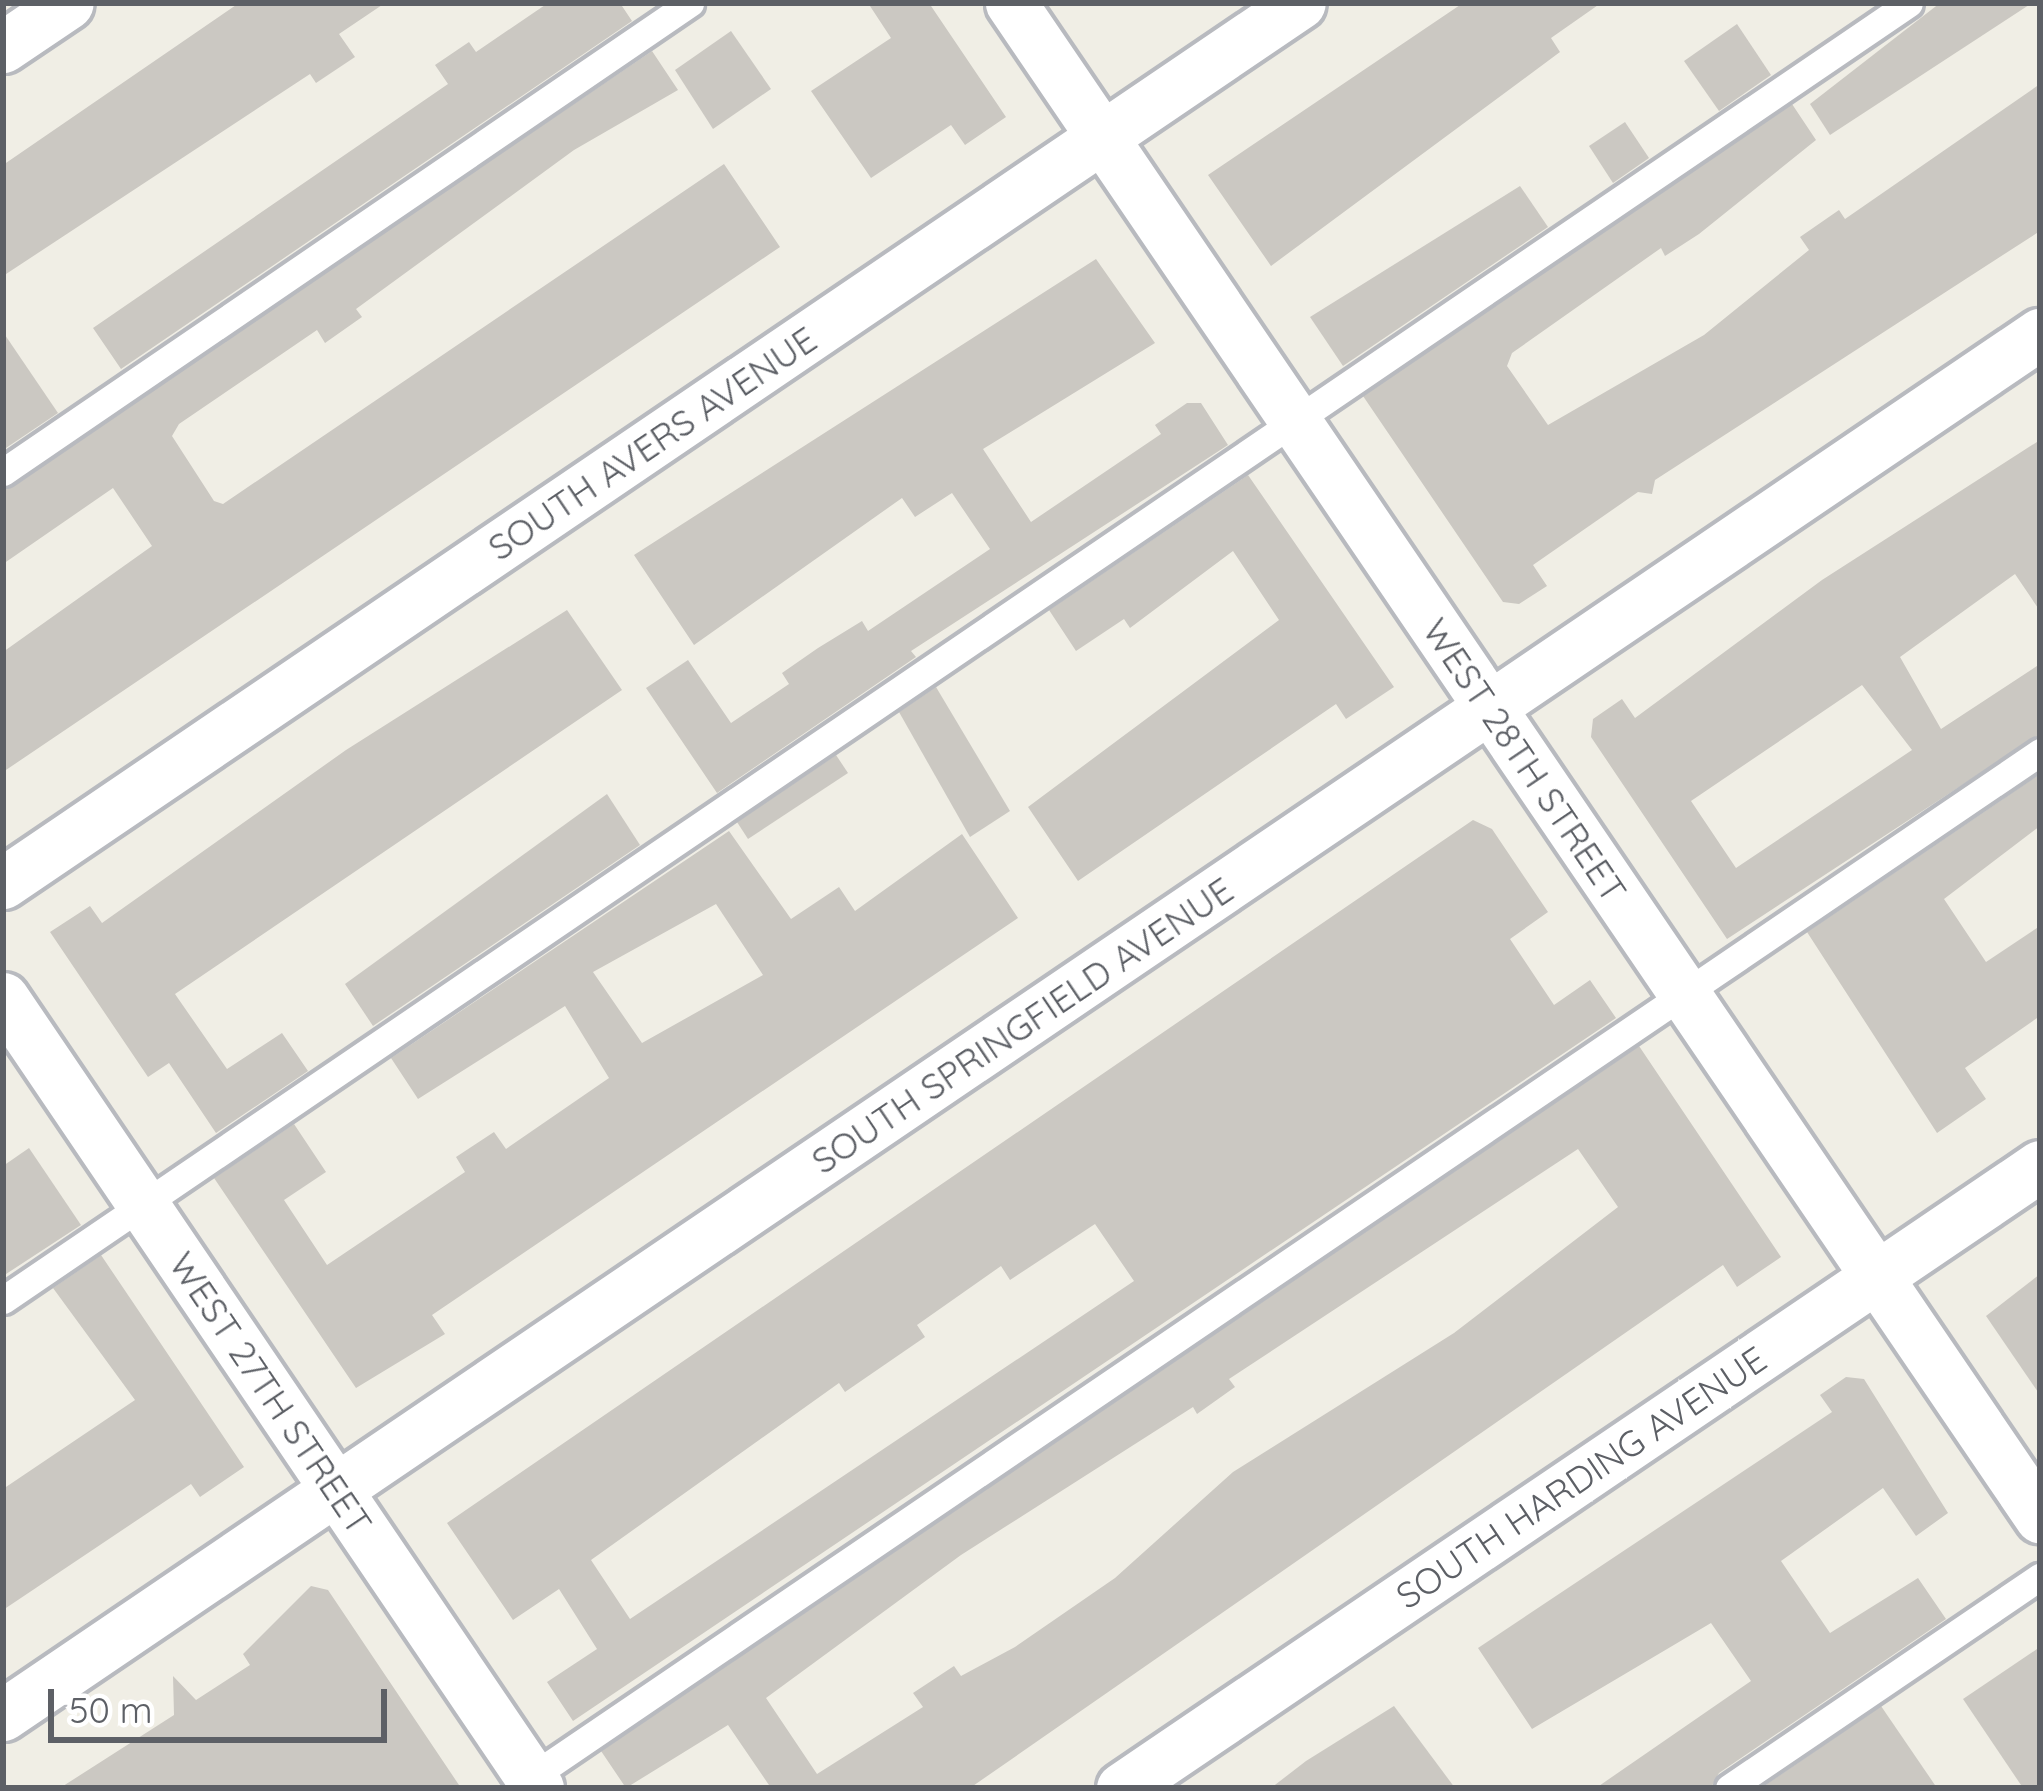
<!DOCTYPE html>
<style>
body{margin:0}
#map{position:relative;width:2043px;height:1791px;overflow:hidden;background:#f0eee5;font-family:Quicksand,sans-serif}
div>[style]{position:absolute}
.building>*{inset:0;background:#cbc8c2}
.roads{filter:drop-shadow(3px 0 #b8babf) drop-shadow(-3px 0 #b8babf) drop-shadow(0 3px #b8babf) drop-shadow(0 -3px #b8babf)}
.lane>*{height:27px;margin:-13.5px;padding:0 13.5px;transform-origin:13.5px;border-radius:13.5px;background:#fff}
.street>*{height:51px;margin:-25.5px;padding:0 25.5px;transform-origin:25.5px;border-radius:25.5px;background:#fff}
span{translate:-50% -50%;white-space:nowrap;text-align:center;line-height:1.15;-webkit-text-stroke:9px #fff;paint-order:stroke}
.street-label{font-size:36px;color:#5d6066}
.frame{position:absolute;inset:0;border:6px solid #5d6066;pointer-events:none}
.scale{position:absolute;left:48px;top:1689px;width:339px;height:54px;box-sizing:border-box;border:6px solid #5d6066;border-top:0;padding-left:15px;font-size:36px;line-height:42px;white-space:nowrap;color:#5d6066;-webkit-text-stroke:9px #fff;paint-order:stroke}
</style>
<div id="map">
<div class="building">
<div style="clip-path:polygon(239px 3px,385px 3px,339px 34px,355px 57px,316px 83px,310px 74px,3px 276px,3px 165px)"></div>
<div style="clip-path:polygon(548px 3px,620px 3px,632px 21px,121px 369px,93px 328px,448px 84px,435px 65px,469px 42px,476px 52px)"></div>
<div style="clip-path:polygon(868px 3px,929px 3px,1006px 117px,965px 145px,951px 125px,871px 178px,811px 91px,891px 38px)"></div>
<div style="clip-path:polygon(1463px 3px,1601px 3px,1551px 38px,1560px 52px,1271px 266px,1208px 175px)"></div>
<div style="clip-path:polygon(1940px 3px,2032px 3px,1830px 135px,1810px 104px)"></div>
<div style="clip-path:polygon(1737px 24px,1771px 75px,1719px 111px,1684px 61px)"></div>
<div style="clip-path:polygon(731px 31px,771px 89px,713px 129px,675px 70px)"></div>
<div style="clip-path:polygon(652px 51px,678px 90px,574px 150px,356px 309px,362px 317px,325px 343px,317px 330px,179px 424px,172px 436px,214px 501px,223px 504px,724px 164px,780px 247px,3px 772px,3px 652px,152px 546px,113px 488px,3px 564px,3px 490px)"></div>
<div style="clip-path:polygon(2040px 84px,2040px 231px,1655px 480px,1652px 494px,1638px 492px,1533px 565px,1547px 586px,1519px 604px,1503px 602px,1363px 396px,1792px 104px,1816px 140px,1699px 234px,1665px 256px,1661px 248px,1512px 353px,1507px 366px,1548px 425px,1704px 335px,1809px 250px,1800px 237px,1839px 210px,1845px 219px)"></div>
<div style="clip-path:polygon(1625px 122px,1649px 158px,1613px 183px,1589px 146px)"></div>
<div style="clip-path:polygon(1520px 186px,1548px 227px,1343px 366px,1310px 317px)"></div>
<div style="clip-path:polygon(1096px 259px,1155px 343px,983px 449px,1031px 522px,1161px 434px,1155px 425px,1187px 403px,1201px 403px,1228px 445px,911px 651px,916px 657px,717px 793px,646px 688px,688px 660px,731px 723px,789px 684px,782px 673px,818px 648px,862px 621px,868px 631px,990px 549px,952px 493px,915px 517px,902px 498px,694px 645px,634px 555px)"></div>
<div style="clip-path:polygon(3px 332px,58px 413px,3px 450px)"></div>
<div style="clip-path:polygon(evenodd,2040px 440px,2040px 611px,2015px 574px,1900px 657px,1941px 729px,2040px 664px,2040px 734px,1727px 939px,1591px 737px,1593px 719px,1622px 699px,1635px 718px,1822px 580px,2040px 440px,1862px 685px,1912px 750px,1736px 868px,1691px 801px,1862px 685px)"></div>
<div style="clip-path:polygon(1248px 475px,1394px 687px,1346px 719px,1336px 704px,1078px 881px,1028px 807px,1279px 620px,1233px 551px,1130px 628px,1124px 619px,1076px 651px,1049px 610px)"></div>
<div style="clip-path:polygon(567px 610px,622px 690px,175px 994px,227px 1069px,282px 1033px,308px 1071px,216px 1133px,169px 1063px,148px 1077px,50px 932px,90px 906px,102px 923px,346px 750px)"></div>
<div style="clip-path:polygon(936px 687px,1010px 811px,970px 837px,899px 712px)"></div>
<div style="clip-path:polygon(836px 755px,848px 773px,748px 839px,737px 822px)"></div>
<div style="clip-path:polygon(2040px 774px,2040px 826px,1944px 899px,1986px 962px,2040px 926px,2040px 1016px,1965px 1068px,1986px 1099px,1937px 1133px,1807px 932px)"></div>
<div style="clip-path:polygon(607px 794px,640px 845px,373px 1026px,345px 984px)"></div>
<div style="clip-path:polygon(evenodd,1473px 820px,1492px 829px,1548px 912px,1510px 939px,1554px 1005px,1590px 980px,1616px 1018px,573px 1721px,547px 1682px,597px 1649px,559px 1589px,513px 1620px,447px 1523px,1473px 820px,1095px 1224px,1134px 1281px,630px 1619px,591px 1560px,839px 1383px,845px 1392px,925px 1337px,917px 1325px,1001px 1266px,1010px 1280px,1095px 1224px)"></div>
<div style="clip-path:polygon(evenodd,729px 831px,791px 919px,839px 887px,855px 911px,962px 834px,1018px 918px,432px 1315px,445px 1334px,356px 1388px,214px 1178px,294px 1124px,326px 1172px,284px 1200px,327px 1265px,465px 1172px,456px 1157px,494px 1132px,506px 1149px,609px 1078px,565px 1006px,418px 1099px,391px 1058px,729px 831px,716px 904px,763px 975px,642px 1043px,593px 972px,716px 904px)"></div>
<div style="clip-path:polygon(evenodd,1639px 1046px,1781px 1257px,1737px 1287px,1723px 1265px,970px 1788px,771px 1788px,728px 1725px,626px 1788px,601px 1751px,1639px 1046px,1578px 1149px,1618px 1207px,1454px 1333px,1233px 1472px,1115px 1578px,1015px 1647px,961px 1676px,954px 1666px,913px 1693px,923px 1707px,817px 1774px,766px 1698px,961px 1555px,1193px 1407px,1197px 1414px,1235px 1387px,1229px 1379px,1578px 1149px)"></div>
<div style="clip-path:polygon(29px 1148px,81px 1225px,3px 1276px,3px 1166px)"></div>
<div style="clip-path:polygon(101px 1255px,244px 1467px,200px 1497px,191px 1484px,3px 1610px,3px 1489px,135px 1400px,53px 1288px)"></div>
<div style="clip-path:polygon(2040px 1274px,2040px 1395px,1986px 1316px)"></div>
<div style="clip-path:polygon(1846px 1377px,1864px 1379px,1948px 1513px,1916px 1536px,1883px 1488px,1781px 1561px,1830px 1633px,1918px 1578px,1946px 1619px,1719px 1773px,1711px 1788px,1596px 1788px,1751px 1681px,1711px 1623px,1532px 1729px,1478px 1648px,1832px 1412px,1820px 1395px)"></div>
<div style="clip-path:polygon(311px 1586px,328px 1590px,461px 1788px,60px 1788px,174px 1715px,173px 1676px,196px 1700px,250px 1665px,243px 1654px)"></div>
<div style="clip-path:polygon(2040px 1647px,2040px 1788px,2023px 1788px,1963px 1699px)"></div>
<div style="clip-path:polygon(1394px 1706px,1455px 1788px,1271px 1788px,1306px 1761px)"></div>
<div style="clip-path:polygon(1881px 1706px,1937px 1788px,1761px 1788px)"></div>
</div>
<div class="roads">
<div class="lane">
<div style="left:3px;top:472px;width:832px;rotate:-34.32deg"></div>
<div style="left:3px;top:1300px;width:2305px;rotate:-34.23deg"></div>
<div style="left:524px;top:1782px;width:1833px;rotate:-34.19deg"></div>
<div style="left:1729px;top:1788px;width:376px;rotate:-34.2deg"></div>
</div>
<div class="street">
<div style="left:1011px;top:3px;width:1831px;rotate:55.8deg"></div>
<div style="left:3px;top:47px;width:78px;rotate:-34.1deg"></div>
<div style="left:3px;top:883px;width:1567px;rotate:-34.16deg"></div>
<div style="left:3px;top:998px;width:954px;rotate:55.89deg"></div>
<div style="left:3px;top:1715px;width:2461px;rotate:-34.14deg"></div>
<div style="left:1122px;top:1788px;width:1109px;rotate:-34.12deg"></div>
</div>
</div>
<div class="street-label">
<span style="left:652px;top:443px;rotate:-34deg">SOUTH AVERS AVENUE</span>
<span style="left:1525px;top:760px;rotate:56deg">WEST 28TH STREET</span>
<span style="left:1022px;top:1025px;rotate:-34deg">SOUTH SPRINGFIELD AVENUE</span>
<span style="left:271px;top:1393px;rotate:56deg">WEST 27TH STREET</span>
<span style="left:1581px;top:1477px;rotate:-34deg">SOUTH HARDING AVENUE</span>
</div>
<div class="frame"></div>
<div class="scale">50 m</div>
</div>
